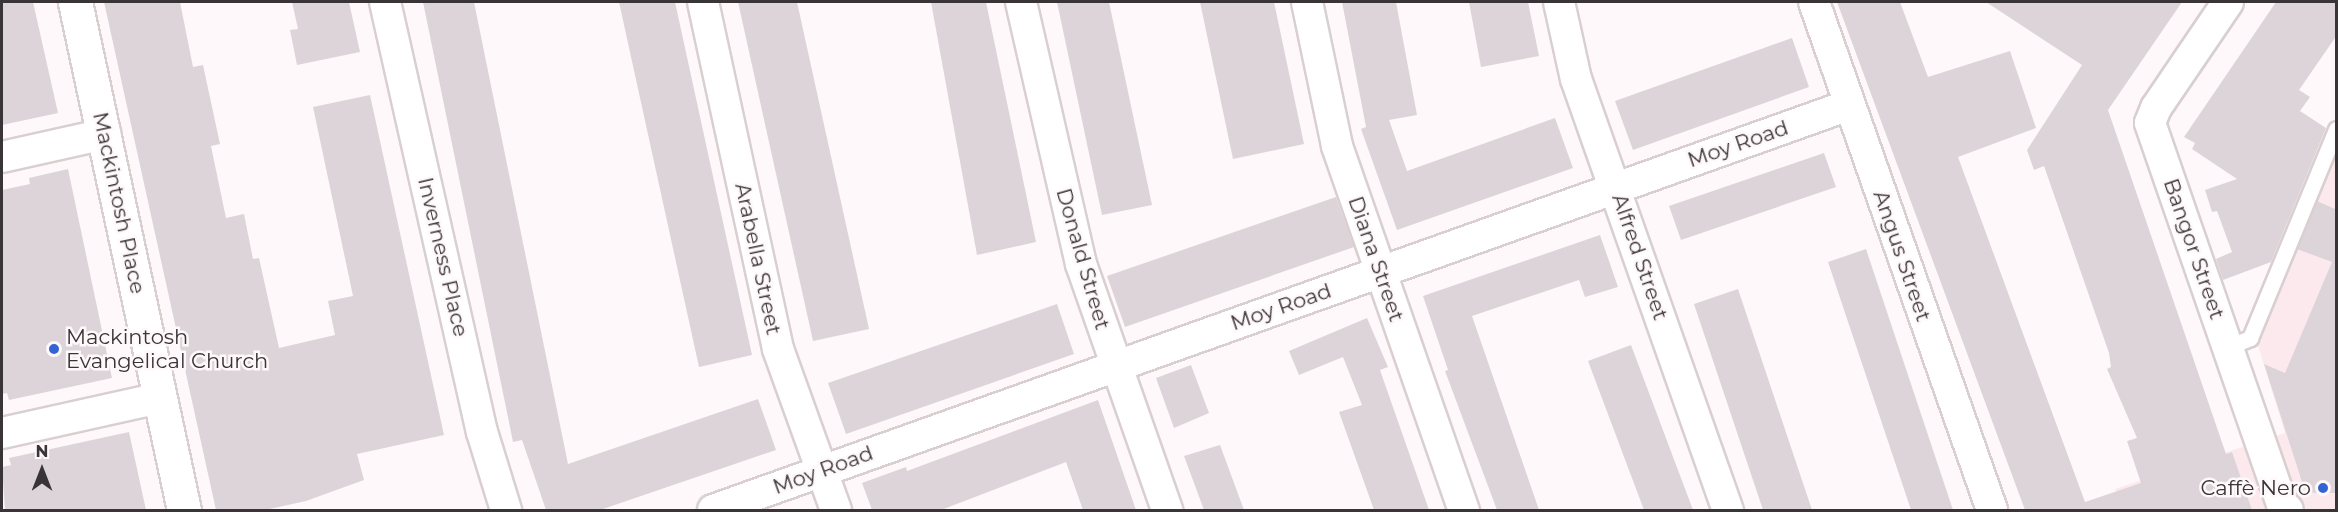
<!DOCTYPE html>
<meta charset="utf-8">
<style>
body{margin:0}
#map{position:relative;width:2338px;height:512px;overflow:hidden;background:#fef8fa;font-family:Montserrat,sans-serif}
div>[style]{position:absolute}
.built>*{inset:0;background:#fce9ed}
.building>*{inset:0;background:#ddd4d9}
.roads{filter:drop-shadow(2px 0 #d9cfd1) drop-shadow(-2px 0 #d9cfd1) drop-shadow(0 2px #d9cfd1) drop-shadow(0 -2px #d9cfd1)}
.lane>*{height:15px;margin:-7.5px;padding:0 7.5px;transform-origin:7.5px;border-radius:7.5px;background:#fff}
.street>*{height:30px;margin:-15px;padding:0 15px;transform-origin:15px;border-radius:15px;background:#fff}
.secondary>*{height:33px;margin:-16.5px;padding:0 16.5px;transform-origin:16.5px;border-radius:16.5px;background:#fff}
.dots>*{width:16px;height:16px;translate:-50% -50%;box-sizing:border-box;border:3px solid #fef8fa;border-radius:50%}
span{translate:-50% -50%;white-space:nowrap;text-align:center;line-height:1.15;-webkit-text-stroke:5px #fef8fa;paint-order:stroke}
.street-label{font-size:21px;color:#393536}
.poi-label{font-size:21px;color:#393536}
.left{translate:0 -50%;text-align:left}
.right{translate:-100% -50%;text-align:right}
.frame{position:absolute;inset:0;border:3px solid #393536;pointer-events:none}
.north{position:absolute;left:12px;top:440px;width:60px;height:60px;-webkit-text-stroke:4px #fef8fa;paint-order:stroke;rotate:0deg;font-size:16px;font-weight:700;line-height:24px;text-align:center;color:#393536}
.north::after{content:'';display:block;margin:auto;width:21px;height:27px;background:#393536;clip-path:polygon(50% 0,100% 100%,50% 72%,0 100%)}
</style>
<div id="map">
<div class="built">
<div style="clip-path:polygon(2336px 149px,2336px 510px,2122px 510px,2115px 489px,2285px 433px,2257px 342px)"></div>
</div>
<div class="building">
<div style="clip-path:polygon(2px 2px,33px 2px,58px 113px,2px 125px)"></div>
<div style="clip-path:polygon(104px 2px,180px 2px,193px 67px,203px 65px,220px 144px,211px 146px,226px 218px,244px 214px,253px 259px,259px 258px,279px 348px,335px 335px,328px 301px,353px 296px,313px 107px,370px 95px,444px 435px,357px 454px,364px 480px,306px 501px,265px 510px,216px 510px)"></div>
<div style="clip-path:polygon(292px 2px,349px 2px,360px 52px,297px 65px,290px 30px,298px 29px)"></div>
<div style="clip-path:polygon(423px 2px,474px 2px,568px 464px,758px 399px,776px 450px,600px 510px,546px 510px,522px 440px,513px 442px)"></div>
<div style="clip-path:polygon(619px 2px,675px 2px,752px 355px,699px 367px)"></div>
<div style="clip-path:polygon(738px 2px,797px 2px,869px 329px,813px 341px)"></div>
<div style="clip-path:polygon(931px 2px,986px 2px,1036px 242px,977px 255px)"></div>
<div style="clip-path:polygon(1057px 2px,1109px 2px,1152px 205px,1102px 215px)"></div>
<div style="clip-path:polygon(1200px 2px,1274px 2px,1304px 144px,1233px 159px)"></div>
<div style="clip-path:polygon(1342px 2px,1396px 2px,1417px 115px,1389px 120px,1407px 171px,1555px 118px,1573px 168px,1397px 230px,1361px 129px,1366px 127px)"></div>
<div style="clip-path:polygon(1469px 2px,1528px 2px,1539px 56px,1481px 67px)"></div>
<div style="clip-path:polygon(1837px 2px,1900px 2px,1928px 77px,2010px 51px,2036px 128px,1958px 157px,2085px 502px,2141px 483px,2127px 441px,2137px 438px,2107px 369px,2111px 367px,2109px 353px,2044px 166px,2034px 170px,2027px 150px,2082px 65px,1986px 2px,2182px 2px,2108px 110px,2226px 454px,2232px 452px,2252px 510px,2025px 510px)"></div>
<div style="clip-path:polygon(2276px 2px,2337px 2px,2337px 35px,2299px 90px,2310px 97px,2300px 111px,2326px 128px,2271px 262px,2223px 280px,2216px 259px,2232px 252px,2217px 211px,2212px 212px,2205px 190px,2237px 179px,2192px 149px,2195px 143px,2184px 137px)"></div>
<div style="clip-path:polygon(1792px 38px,1809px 87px,1633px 150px,1615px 101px)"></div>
<div style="clip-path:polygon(1824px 153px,1836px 187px,1681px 240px,1669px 206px)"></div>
<div style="clip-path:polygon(68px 169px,112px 378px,9px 400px,7px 393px,2px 394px,2px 190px,30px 184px,29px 178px)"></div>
<div style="clip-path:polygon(1336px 197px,1354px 247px,1125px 327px,1107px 276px)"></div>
<div style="clip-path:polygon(2317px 201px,2337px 210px,2337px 493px,2314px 493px,2304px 488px,2264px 364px,2285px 373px,2332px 262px,2297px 249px)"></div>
<div style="clip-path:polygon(1600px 235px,1618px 287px,1585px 297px,1579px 280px,1472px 316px,1539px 510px,1497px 510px,1445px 371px,1448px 370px,1423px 296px)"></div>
<div style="clip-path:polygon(1866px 249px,1953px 510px,1911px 510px,1828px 262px)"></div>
<div style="clip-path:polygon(1738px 289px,1812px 510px,1763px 510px,1694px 304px)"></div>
<div style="clip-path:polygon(1057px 304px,1074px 354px,846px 434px,828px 383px)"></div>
<div style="clip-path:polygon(1367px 318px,1388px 367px,1380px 370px,1429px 510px,1374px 510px,1339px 412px,1362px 405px,1343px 357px,1299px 375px,1289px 351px)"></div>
<div style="clip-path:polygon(1631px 345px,1693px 510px,1644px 510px,1588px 361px)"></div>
<div style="clip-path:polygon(1191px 365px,1209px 413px,1174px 428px,1156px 378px)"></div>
<div style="clip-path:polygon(1098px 400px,1136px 510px,1083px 510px,1066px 462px,941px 510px,872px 510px,862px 483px,906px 467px,907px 471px)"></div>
<div style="clip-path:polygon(129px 432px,146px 510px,5px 510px,2px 467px,11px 465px,9px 458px)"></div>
<div style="clip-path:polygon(1220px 445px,1244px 510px,1204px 510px,1184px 456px)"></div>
</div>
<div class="roads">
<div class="lane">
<div style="left:2228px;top:347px;width:24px;rotate:-22deg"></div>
<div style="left:2250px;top:338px;width:226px;rotate:-67.6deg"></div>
</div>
<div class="street">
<div style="left:385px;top:2px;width:441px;rotate:77.3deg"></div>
<div style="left:482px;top:432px;width:82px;rotate:72.9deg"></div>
<div style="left:703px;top:2px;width:355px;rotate:77.8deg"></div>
<div style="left:778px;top:349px;width:171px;rotate:70.2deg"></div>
<div style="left:1021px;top:2px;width:269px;rotate:77.1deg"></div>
<div style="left:1081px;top:264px;width:261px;rotate:70.7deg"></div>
<div style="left:1307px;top:2px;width:147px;rotate:78.2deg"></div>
<div style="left:1337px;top:146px;width:386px;rotate:70.8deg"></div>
<div style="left:1559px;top:2px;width:79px;rotate:77.6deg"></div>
<div style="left:1576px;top:79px;width:457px;rotate:70.6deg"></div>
<div style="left:1814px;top:2px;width:538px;rotate:70.69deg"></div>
<div style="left:2228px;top:2px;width:128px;rotate:124.2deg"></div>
<div style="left:2156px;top:108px;width:16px;rotate:112deg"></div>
<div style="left:2150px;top:123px;width:403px;rotate:70.9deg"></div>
<div style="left:2282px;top:504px;width:8px;rotate:45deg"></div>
<div style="left:2px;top:157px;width:106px;rotate:-12.6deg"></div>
<div style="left:2px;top:433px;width:162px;rotate:-12.5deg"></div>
<div style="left:713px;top:510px;width:1206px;rotate:-19.62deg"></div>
</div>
<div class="secondary">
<div style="left:75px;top:2px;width:520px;rotate:77.89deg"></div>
</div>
</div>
<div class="dots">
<div style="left:54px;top:349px;background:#3463d3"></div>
<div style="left:2323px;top:488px;background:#3463d3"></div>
</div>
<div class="street-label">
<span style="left:1738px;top:144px;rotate:-19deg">Moy Road</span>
<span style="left:119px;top:203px;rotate:78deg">Mackintosh Place</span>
<span style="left:2194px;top:249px;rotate:71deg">Bangor Street</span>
<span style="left:1902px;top:256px;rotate:71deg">Angus Street</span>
<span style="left:443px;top:257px;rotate:77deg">Inverness Place</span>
<span style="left:1640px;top:257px;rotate:71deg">Alfred Street</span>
<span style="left:758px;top:259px;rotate:78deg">Arabella Street</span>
<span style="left:1083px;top:259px;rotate:74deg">Donald Street</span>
<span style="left:1376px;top:259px;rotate:71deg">Diana Street</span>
<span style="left:1281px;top:307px;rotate:-19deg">Moy Road</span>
<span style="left:823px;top:470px;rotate:-20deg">Moy Road</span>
</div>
<div class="poi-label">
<span class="left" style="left:66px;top:349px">Mackintosh<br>Evangelical Church</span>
<span class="right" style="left:2311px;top:488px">Caffè Nero</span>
</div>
<div class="frame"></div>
<div class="north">N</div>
</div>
